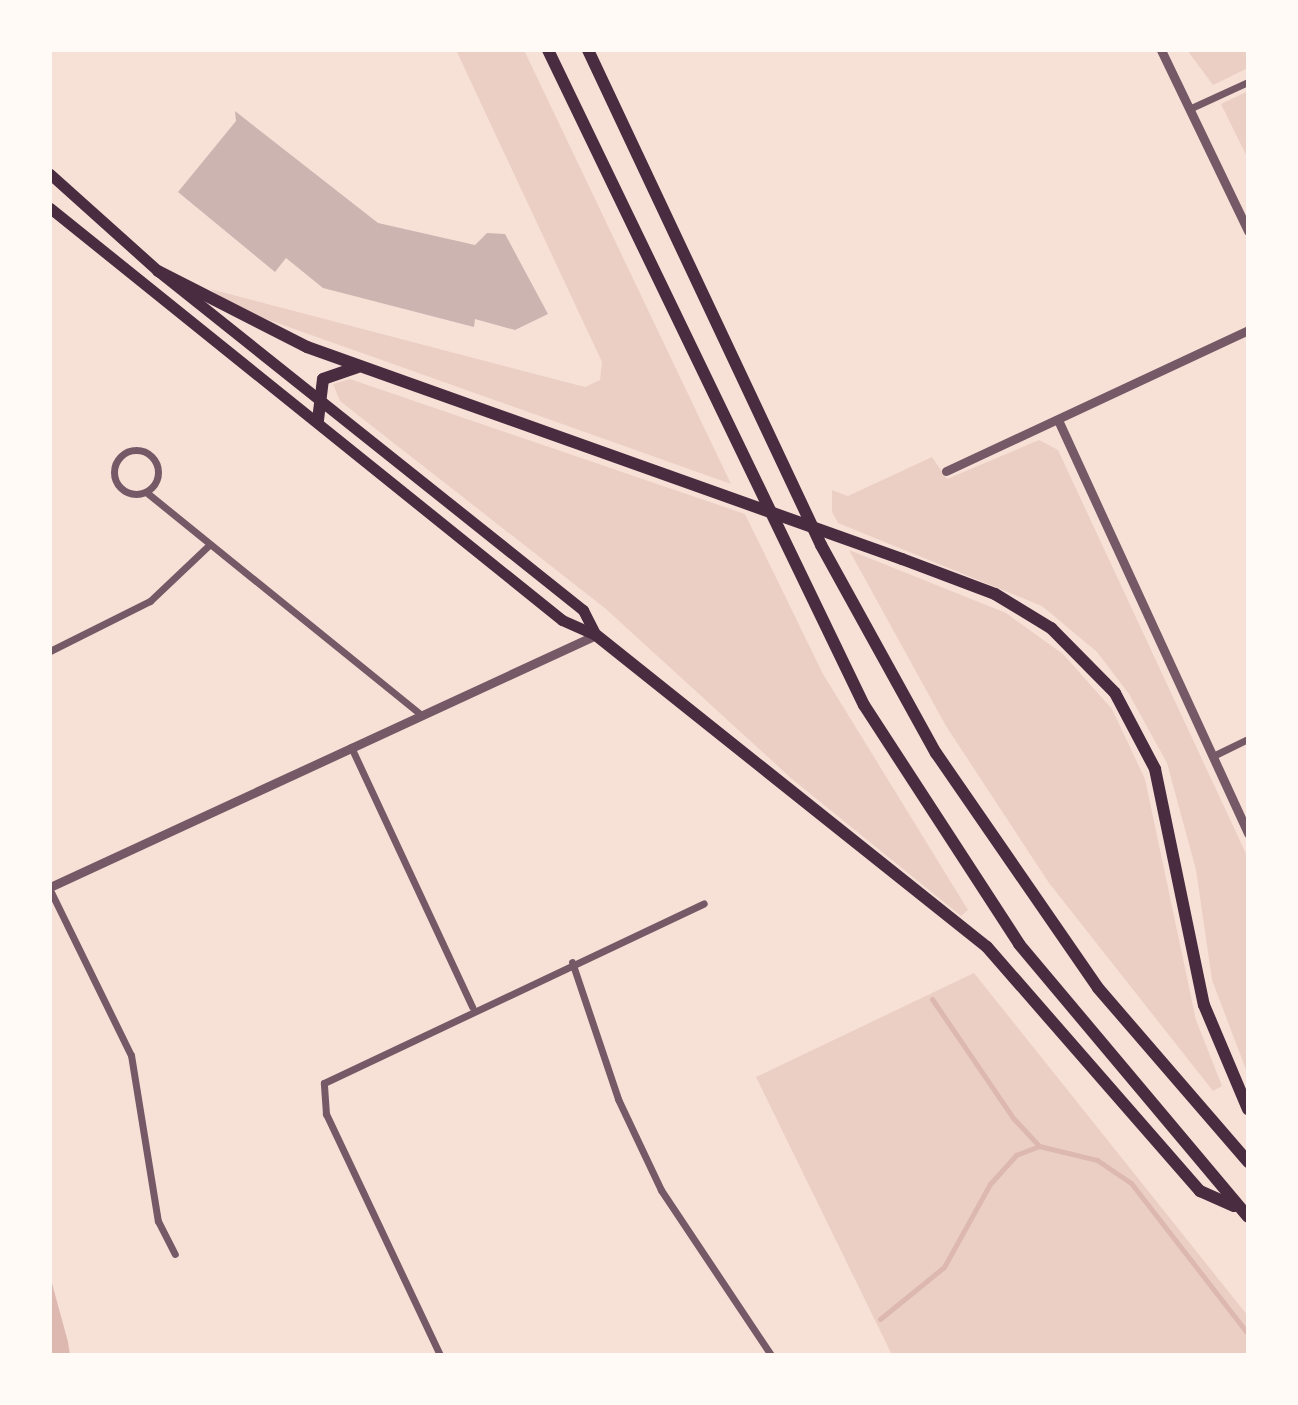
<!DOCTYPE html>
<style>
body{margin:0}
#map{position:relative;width:1298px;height:1405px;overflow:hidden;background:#f7e1d7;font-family:Mulish,sans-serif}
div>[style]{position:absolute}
.green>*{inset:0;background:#ebcfc5}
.water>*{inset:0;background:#dcb8b0}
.stream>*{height:5px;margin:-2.5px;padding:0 2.5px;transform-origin:2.5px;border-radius:2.5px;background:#dcb8b0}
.building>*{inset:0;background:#ccb4b1}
.minor>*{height:7px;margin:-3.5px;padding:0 3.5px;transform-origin:3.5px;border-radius:3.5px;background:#755966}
.minor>.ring{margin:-3.5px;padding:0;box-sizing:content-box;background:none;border:7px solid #755966;border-radius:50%}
.tertiary>*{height:9px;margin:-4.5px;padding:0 4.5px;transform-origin:4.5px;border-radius:4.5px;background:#755966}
.primary>*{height:11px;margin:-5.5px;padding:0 5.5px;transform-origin:5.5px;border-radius:5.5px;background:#4a2c40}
.motorway>*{height:12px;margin:-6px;padding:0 6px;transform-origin:6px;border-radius:6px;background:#4a2c40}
span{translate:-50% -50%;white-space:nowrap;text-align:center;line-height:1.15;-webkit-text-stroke:8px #fffaf5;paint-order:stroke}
.frame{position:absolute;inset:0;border:52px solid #fffaf5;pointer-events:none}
</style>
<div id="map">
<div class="green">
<div style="clip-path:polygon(456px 50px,524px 50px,731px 484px,235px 308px,210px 289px,585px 387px,600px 380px,602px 362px)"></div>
<div style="clip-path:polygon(1187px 50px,1248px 50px,1248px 68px,1213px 85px)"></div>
<div style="clip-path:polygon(1248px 91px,1248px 159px,1221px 104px)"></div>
<div style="clip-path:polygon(350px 379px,745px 514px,823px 674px,968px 910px,961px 916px,792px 779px,606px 609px,340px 401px,333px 384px)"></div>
<div style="clip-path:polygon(1039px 440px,1058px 450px,1248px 858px,1248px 1075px,1212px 980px,1196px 870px,1167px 763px,1129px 694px,1097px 652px,1042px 606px,838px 523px,832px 512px,832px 490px,848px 496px,932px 457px,947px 479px)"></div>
<div style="clip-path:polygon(849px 550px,1006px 613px,1063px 654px,1112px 709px,1145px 779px,1196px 1020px,1222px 1086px,1213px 1091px,1049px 883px,946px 726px)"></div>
<div style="clip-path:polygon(974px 973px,1248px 1316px,1248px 1355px,892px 1355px,756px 1077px)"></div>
</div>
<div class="water">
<div style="clip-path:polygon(50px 1276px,68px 1342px,70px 1355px,50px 1355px)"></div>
</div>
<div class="stream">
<div style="left:932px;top:999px;width:145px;rotate:55.7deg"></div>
<div style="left:1014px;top:1119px;width:37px;rotate:47deg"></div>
<div style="left:1039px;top:1146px;width:60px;rotate:13.6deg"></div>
<div style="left:1097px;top:1160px;width:41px;rotate:34.1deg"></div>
<div style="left:1131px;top:1183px;width:191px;rotate:52.2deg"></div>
<div style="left:880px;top:1319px;width:82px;rotate:-39.1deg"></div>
<div style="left:944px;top:1267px;width:95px;rotate:-61deg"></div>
<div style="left:990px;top:1184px;width:39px;rotate:-48deg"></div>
<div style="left:1016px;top:1155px;width:25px;rotate:-21deg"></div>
</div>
<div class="building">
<div style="clip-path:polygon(235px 111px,378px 223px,475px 245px,487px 233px,505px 234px,548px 314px,515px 330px,475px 319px,474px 327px,323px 288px,286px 258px,275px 272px,178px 192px,236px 121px)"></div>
</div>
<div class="minor">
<div style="left:1189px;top:109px;width:65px;rotate:-24.6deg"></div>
<div class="ring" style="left:114px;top:450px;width:37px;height:37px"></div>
<div style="left:146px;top:492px;width:353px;rotate:39deg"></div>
<div style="left:50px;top:651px;width:112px;rotate:-26.6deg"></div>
<div style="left:150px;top:601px;width:80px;rotate:-43.5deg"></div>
<div style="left:351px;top:747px;width:287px;rotate:65deg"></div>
<div style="left:1213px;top:756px;width:39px;rotate:-26deg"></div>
<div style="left:50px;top:890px;width:184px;rotate:63.9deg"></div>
<div style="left:131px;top:1055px;width:168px;rotate:80.8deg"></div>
<div style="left:158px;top:1221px;width:37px;rotate:63deg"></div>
<div style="left:572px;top:962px;width:145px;rotate:71.4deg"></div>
<div style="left:618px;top:1099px;width:101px;rotate:64.7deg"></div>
<div style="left:661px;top:1190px;width:198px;rotate:56.3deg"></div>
<div style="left:440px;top:1355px;width:267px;rotate:-115.3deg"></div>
<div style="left:326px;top:1114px;width:31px;rotate:-94deg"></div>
<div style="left:324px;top:1083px;width:420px;rotate:-25.3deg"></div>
</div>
<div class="tertiary">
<div style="left:1161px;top:50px;width:201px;rotate:64.3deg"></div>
<div style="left:1058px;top:420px;width:455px;rotate:65.3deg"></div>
<div style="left:946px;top:471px;width:333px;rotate:-25deg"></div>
<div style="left:50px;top:887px;width:601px;rotate:-24.78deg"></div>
</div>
<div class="primary">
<div style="left:50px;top:174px;width:145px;rotate:41.9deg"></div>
<div style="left:158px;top:271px;width:544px;rotate:38.58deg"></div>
<div style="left:583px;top:610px;width:28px;rotate:63deg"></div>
<div style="left:50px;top:208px;width:657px;rotate:38.82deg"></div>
<div style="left:562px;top:620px;width:37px;rotate:24deg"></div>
</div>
<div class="motorway">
<div style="left:548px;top:50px;width:727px;rotate:64.25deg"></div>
<div style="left:864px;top:705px;width:285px;rotate:57deg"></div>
<div style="left:1019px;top:944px;width:356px;rotate:50deg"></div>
<div style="left:588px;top:50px;width:547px;rotate:64.79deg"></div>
<div style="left:821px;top:545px;width:238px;rotate:61.1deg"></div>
<div style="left:936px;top:753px;width:285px;rotate:55.4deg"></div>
<div style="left:1098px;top:988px;width:230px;rotate:49.2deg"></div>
<div style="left:158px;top:271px;width:167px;rotate:27deg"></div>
<div style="left:307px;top:347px;width:632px;rotate:19.61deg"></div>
<div style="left:902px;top:559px;width:99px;rotate:20.6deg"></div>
<div style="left:995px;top:594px;width:66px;rotate:31.3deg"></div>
<div style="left:1051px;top:628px;width:91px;rotate:45.4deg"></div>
<div style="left:1115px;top:693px;width:86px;rotate:62.2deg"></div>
<div style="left:1155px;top:769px;width:241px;rotate:78.3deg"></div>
<div style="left:1204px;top:1005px;width:113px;rotate:67.1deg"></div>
<div style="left:318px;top:420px;width:41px;rotate:-83deg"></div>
<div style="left:323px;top:379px;width:36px;rotate:-19deg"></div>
<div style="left:596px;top:635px;width:500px;rotate:38.59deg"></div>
<div style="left:987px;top:947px;width:324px;rotate:48.9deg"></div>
<div style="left:1200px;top:1191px;width:37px;rotate:24deg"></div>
</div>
<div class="frame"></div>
</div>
